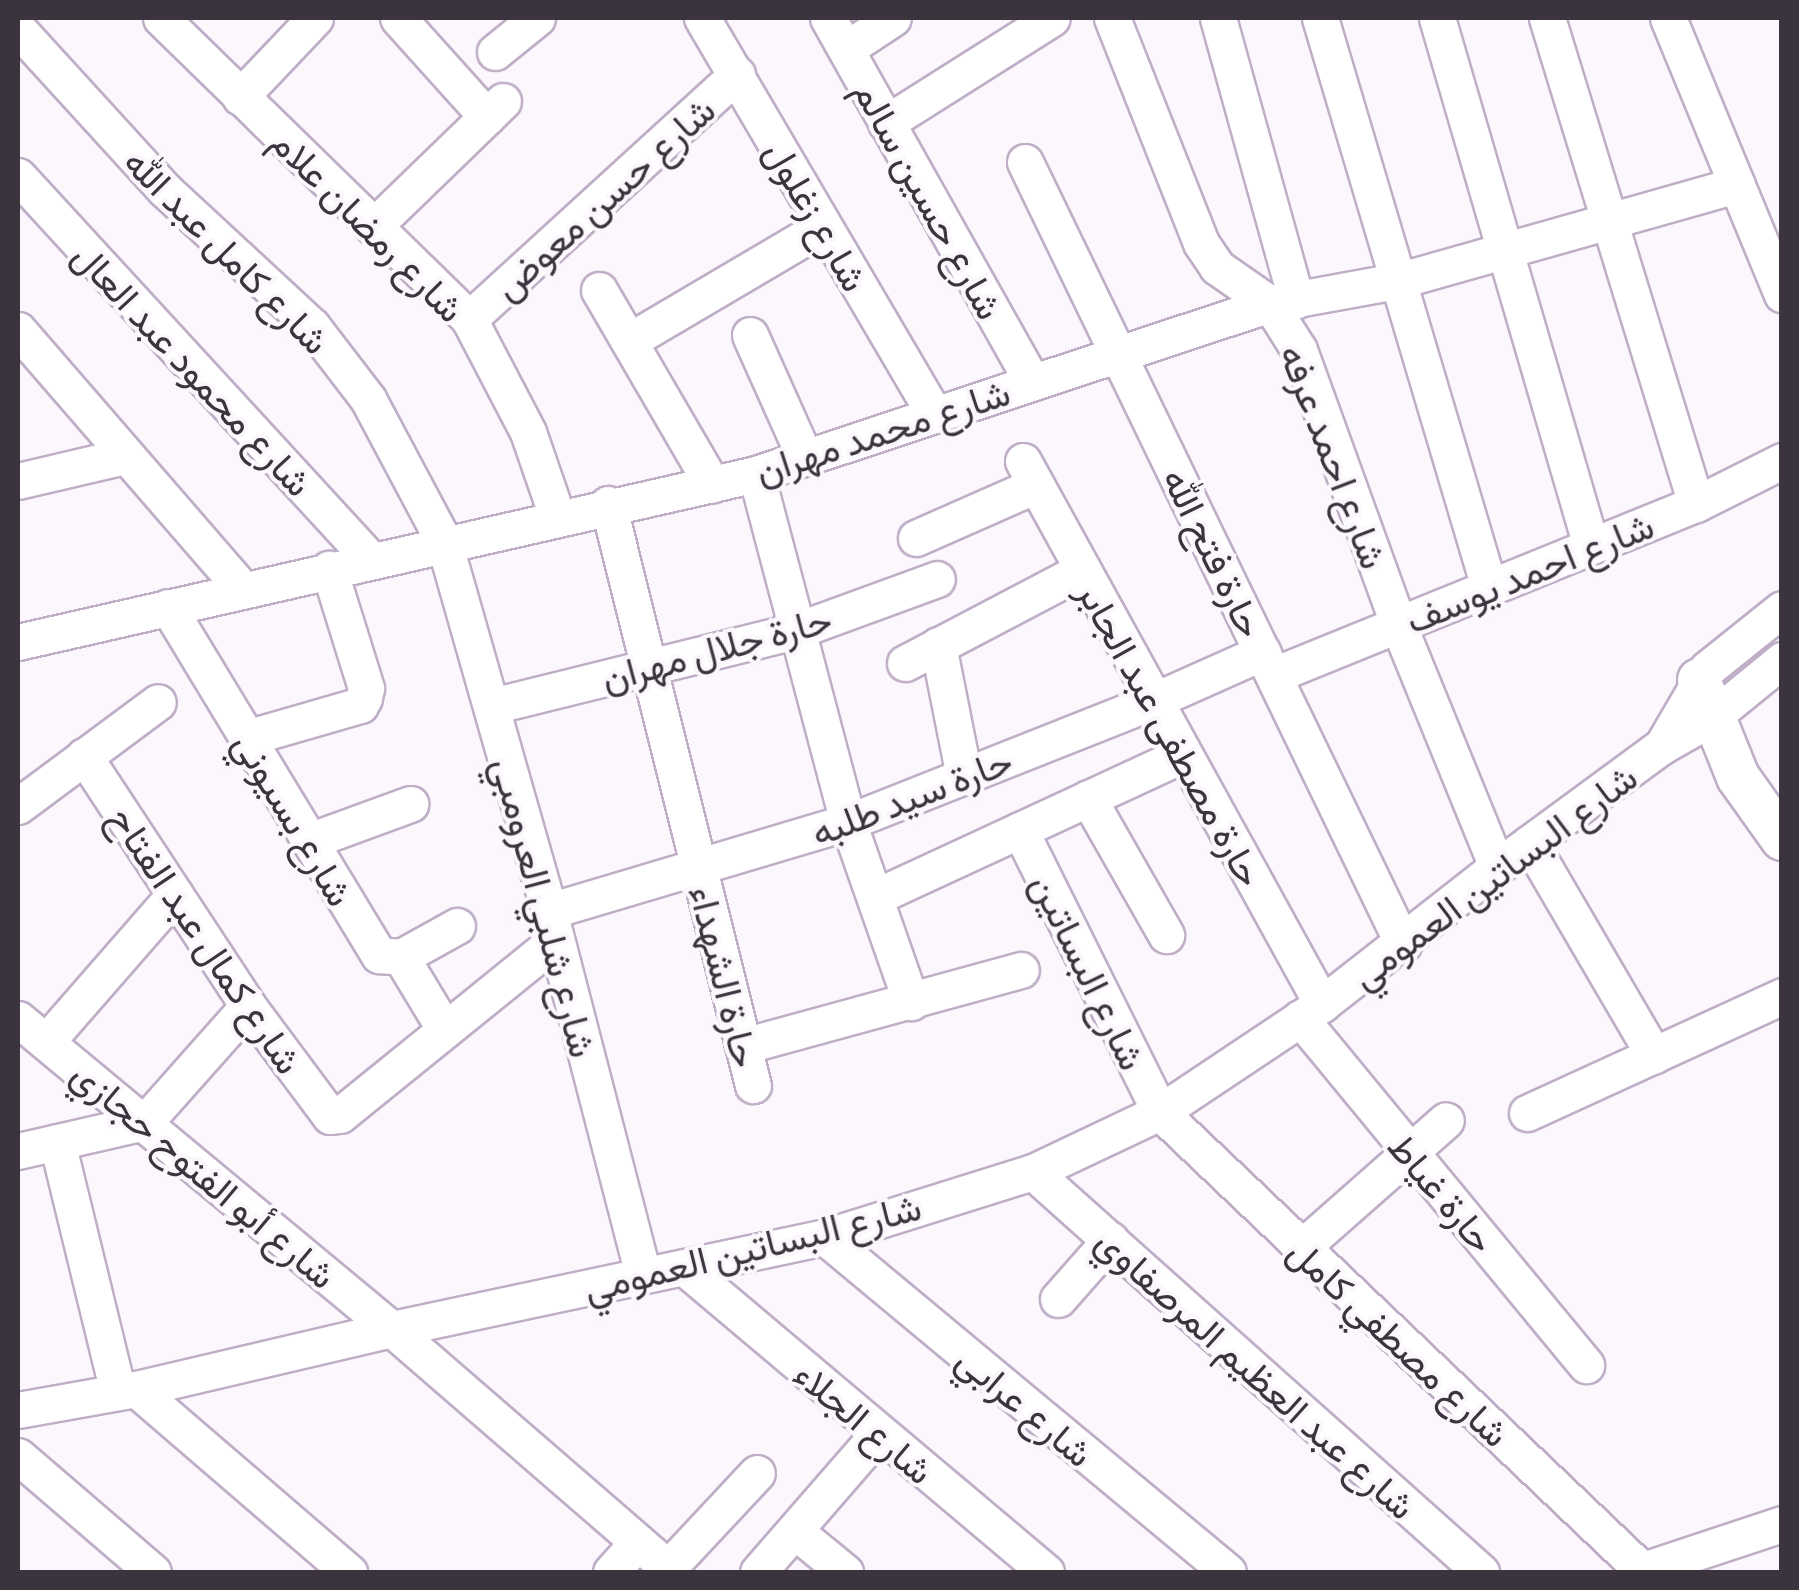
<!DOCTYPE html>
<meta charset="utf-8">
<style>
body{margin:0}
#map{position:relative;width:1799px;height:1590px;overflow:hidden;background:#fbf7fc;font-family:Commissioner,Vazirmatn,sans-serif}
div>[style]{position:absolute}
.roads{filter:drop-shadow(2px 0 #bfaec6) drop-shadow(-2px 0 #bfaec6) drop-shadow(0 2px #bfaec6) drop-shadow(0 -2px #bfaec6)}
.minor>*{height:35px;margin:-17.5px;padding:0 17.5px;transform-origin:17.5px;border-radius:17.5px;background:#fff}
.tertiary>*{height:42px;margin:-21px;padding:0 21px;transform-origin:21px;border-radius:21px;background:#fff}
span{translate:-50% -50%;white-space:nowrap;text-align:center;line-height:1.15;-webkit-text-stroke:8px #fbf7fc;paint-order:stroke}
.street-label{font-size:38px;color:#3b343e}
.frame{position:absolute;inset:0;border:20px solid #3b343e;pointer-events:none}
</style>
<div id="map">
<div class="roads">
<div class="minor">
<div style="left:161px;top:18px;width:431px;rotate:44.3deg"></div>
<div style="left:469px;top:319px;width:127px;rotate:62.4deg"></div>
<div style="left:528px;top:432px;width:89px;rotate:71deg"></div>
<div style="left:398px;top:18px;width:133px;rotate:48deg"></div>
<div style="left:702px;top:18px;width:458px;rotate:59.6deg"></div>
<div style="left:828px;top:18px;width:416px;rotate:60.7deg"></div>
<div style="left:1112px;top:18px;width:242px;rotate:68.4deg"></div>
<div style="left:1201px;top:243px;width:29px;rotate:56deg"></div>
<div style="left:1217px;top:267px;width:65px;rotate:34.9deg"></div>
<div style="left:1270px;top:304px;width:54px;rotate:57.8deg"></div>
<div style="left:1299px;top:350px;width:291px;rotate:70.1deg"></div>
<div style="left:1398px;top:624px;width:262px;rotate:67.8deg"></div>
<div style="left:1218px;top:18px;width:293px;rotate:74.5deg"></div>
<div style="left:1320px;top:18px;width:594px;rotate:73.46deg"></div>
<div style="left:1437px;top:18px;width:550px;rotate:73.74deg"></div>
<div style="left:1547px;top:18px;width:508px;rotate:72.96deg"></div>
<div style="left:1668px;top:18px;width:299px;rotate:67.6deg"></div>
<div style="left:18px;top:29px;width:217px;rotate:47.6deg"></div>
<div style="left:164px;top:189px;width:202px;rotate:42.8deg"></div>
<div style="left:312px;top:326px;width:92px;rotate:52.5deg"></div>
<div style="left:368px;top:399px;width:162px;rotate:62deg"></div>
<div style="left:444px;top:542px;width:384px;rotate:74.1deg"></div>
<div style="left:549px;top:911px;width:375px;rotate:75.5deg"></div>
<div style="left:846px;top:49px;width:56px;rotate:-33.4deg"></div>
<div style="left:495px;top:52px;width:54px;rotate:-39deg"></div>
<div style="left:240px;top:97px;width:109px;rotate:-46.5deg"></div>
<div style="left:886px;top:123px;width:196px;rotate:-32.3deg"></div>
<div style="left:1025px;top:162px;width:869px;rotate:64.2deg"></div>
<div style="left:18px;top:176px;width:520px;rotate:47.42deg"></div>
<div style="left:373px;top:227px;width:181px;rotate:-44.1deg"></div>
<div style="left:599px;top:290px;width:225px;rotate:59.8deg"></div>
<div style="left:469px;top:319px;width:363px;rotate:-42.4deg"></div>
<div style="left:18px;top:330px;width:342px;rotate:49.1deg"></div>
<div style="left:750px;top:335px;width:133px;rotate:65.9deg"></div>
<div style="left:629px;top:341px;width:226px;rotate:-30.5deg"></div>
<div style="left:1023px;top:461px;width:620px;rotate:61.16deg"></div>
<div style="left:756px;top:474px;width:360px;rotate:75.2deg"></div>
<div style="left:848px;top:822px;width:191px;rotate:70.7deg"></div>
<div style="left:18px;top:481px;width:110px;rotate:-13.2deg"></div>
<div style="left:608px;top:504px;width:599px;rotate:75.99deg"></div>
<div style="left:916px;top:538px;width:131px;rotate:-23.8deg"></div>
<div style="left:168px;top:607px;width:407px;rotate:58.8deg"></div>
<div style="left:379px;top:955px;width:22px;rotate:5deg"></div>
<div style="left:401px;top:957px;width:64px;rotate:-29deg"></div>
<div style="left:18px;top:642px;width:757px;rotate:-12.82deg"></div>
<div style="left:756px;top:474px;width:541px;rotate:-18.3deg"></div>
<div style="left:1270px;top:304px;width:129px;rotate:-10.3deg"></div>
<div style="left:1397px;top:281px;width:353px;rotate:-15.8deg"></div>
<div style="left:938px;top:645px;width:134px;rotate:78.8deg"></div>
<div style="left:905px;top:663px;width:200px;rotate:-27.7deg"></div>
<div style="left:1274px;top:675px;width:455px;rotate:-22.1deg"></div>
<div style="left:1696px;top:504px;width:96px;rotate:-26.6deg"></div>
<div style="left:492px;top:706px;width:312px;rotate:-13.9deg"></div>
<div style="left:795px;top:631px;width:151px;rotate:-20.1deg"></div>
<div style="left:246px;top:738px;width:119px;rotate:-16.1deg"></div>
<div style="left:360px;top:705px;width:8px;rotate:-60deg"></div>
<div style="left:364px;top:698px;width:10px;rotate:-79deg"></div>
<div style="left:366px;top:688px;width:125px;rotate:-107.3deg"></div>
<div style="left:1662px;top:746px;width:89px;rotate:-59.7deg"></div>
<div style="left:1707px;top:669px;width:96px;rotate:-38.7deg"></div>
<div style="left:84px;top:756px;width:299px;rotate:56.7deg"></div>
<div style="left:248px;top:1006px;width:137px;rotate:53.3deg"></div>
<div style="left:330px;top:1116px;width:10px;rotate:-6deg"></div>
<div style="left:340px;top:1115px;width:278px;rotate:-39deg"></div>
<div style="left:1088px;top:798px;width:158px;rotate:60.3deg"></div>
<div style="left:18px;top:806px;width:174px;rotate:-36.6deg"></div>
<div style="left:1020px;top:830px;width:315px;rotate:63.6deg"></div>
<div style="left:1160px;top:1112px;width:665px;rotate:43.54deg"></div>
<div style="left:309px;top:841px;width:108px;rotate:-20.1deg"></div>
<div style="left:1530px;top:843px;width:246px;rotate:59.7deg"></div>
<div style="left:875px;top:897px;width:339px;rotate:-24.8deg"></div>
<div style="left:549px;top:911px;width:312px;rotate:-16.6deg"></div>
<div style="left:848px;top:822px;width:328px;rotate:-21.6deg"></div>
<div style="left:1153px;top:701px;width:120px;rotate:-24deg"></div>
<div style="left:401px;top:957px;width:85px;rotate:58.9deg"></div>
<div style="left:1300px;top:1018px;width:450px;rotate:50.5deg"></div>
<div style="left:18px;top:1019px;width:486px;rotate:39.7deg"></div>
<div style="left:392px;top:1329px;width:371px;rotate:40.9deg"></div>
<div style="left:46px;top:1042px;width:196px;rotate:-48.9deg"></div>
<div style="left:743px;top:1046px;width:288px;rotate:-15.3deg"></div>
<div style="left:1527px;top:1113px;width:281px;rotate:-24.6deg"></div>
<div style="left:57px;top:1142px;width:257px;rotate:76.3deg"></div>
<div style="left:18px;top:1151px;width:130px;rotate:-12.9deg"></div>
<div style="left:145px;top:1122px;width:155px;rotate:-48.4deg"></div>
<div style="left:1033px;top:1172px;width:601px;rotate:41.76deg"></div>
<div style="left:825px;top:1237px;width:524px;rotate:39.74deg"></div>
<div style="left:1301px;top:1248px;width:193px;rotate:-41.4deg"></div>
<div style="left:685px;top:1268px;width:472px;rotate:40.1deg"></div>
<div style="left:1058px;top:1299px;width:79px;rotate:-48.6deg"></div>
<div style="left:136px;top:1389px;width:281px;rotate:40.7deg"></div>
<div style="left:18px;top:1410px;width:120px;rotate:-10.1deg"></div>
<div style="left:136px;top:1389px;width:263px;rotate:-13.2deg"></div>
<div style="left:392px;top:1329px;width:443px;rotate:-12deg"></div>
<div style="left:825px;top:1237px;width:218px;rotate:-17.4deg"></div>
<div style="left:1033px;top:1172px;width:140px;rotate:-25.3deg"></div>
<div style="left:1160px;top:1112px;width:195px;rotate:-33.7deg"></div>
<div style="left:1322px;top:1004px;width:222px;rotate:-38.1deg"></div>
<div style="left:1497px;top:867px;width:205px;rotate:-36.3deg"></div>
<div style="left:1662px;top:746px;width:56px;rotate:-29.7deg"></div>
<div style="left:1711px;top:718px;width:92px;rotate:-39.2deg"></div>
<div style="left:18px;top:1456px;width:178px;rotate:40.7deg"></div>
<div style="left:795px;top:1531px;width:65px;rotate:39.4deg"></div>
<div style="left:668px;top:1568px;width:130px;rotate:-46.9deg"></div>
<div style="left:611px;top:1572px;width:40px;rotate:-48deg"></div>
<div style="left:758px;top:1572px;width:184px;rotate:-49deg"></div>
<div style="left:1637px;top:1572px;width:153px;rotate:-18.3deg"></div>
</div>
<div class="tertiary">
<div style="left:1699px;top:680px;width:105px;rotate:68.1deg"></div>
<div style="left:1738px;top:777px;width:76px;rotate:54.6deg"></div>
</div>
</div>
<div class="street-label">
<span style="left:603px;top:197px;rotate:-42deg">شارع حسن معوض</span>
<span style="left:930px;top:199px;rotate:61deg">شارع حسين سالم</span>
<span style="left:818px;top:215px;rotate:60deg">شارع زغلول</span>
<span style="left:369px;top:224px;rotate:45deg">شارع رمضان علام</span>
<span style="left:228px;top:250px;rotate:45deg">شارع كامل عبد الله</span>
<span style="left:194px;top:368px;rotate:47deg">شارع محمود عبد العال</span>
<span style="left:882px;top:430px;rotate:-18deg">شارع محمد مهران</span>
<span style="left:1335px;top:456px;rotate:69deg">شارع احمد عرفه</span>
<span style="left:1215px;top:552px;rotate:64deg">حارة فتح الله</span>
<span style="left:1529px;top:571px;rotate:-22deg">شارع احمد يوسف</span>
<span style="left:716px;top:647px;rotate:-15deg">حارة جلال مهران</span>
<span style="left:1172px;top:733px;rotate:61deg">حارة مصطفى عبد الجابر</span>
<span style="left:911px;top:795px;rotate:-21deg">حارة سيد طلبه</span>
<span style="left:295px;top:818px;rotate:59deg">شارع بسيوني</span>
<span style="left:1493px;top:875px;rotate:-37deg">شارع البساتين العمومي</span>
<span style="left:546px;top:907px;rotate:75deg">شارع شلبي العرومبي</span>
<span style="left:207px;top:939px;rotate:56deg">شارع كمال عبد الفتاح</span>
<span style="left:1090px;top:971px;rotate:64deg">شارع البساتين</span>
<span style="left:726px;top:976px;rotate:76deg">حارة الشهداء</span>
<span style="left:205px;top:1173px;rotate:40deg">شارع أبو الفتوح حجازي</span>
<span style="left:1443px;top:1192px;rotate:50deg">حارة غياط</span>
<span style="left:752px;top:1246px;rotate:-14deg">شارع البساتين العمومي</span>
<span style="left:1400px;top:1341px;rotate:43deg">شارع مصطفي كامل</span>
<span style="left:1257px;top:1372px;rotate:42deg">شارع عبد العظيم المرصفاوي</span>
<span style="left:1026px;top:1405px;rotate:40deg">شارع عرابي</span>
<span style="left:865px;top:1421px;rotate:40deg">شارع الجلاء</span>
</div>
<div class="frame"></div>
</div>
